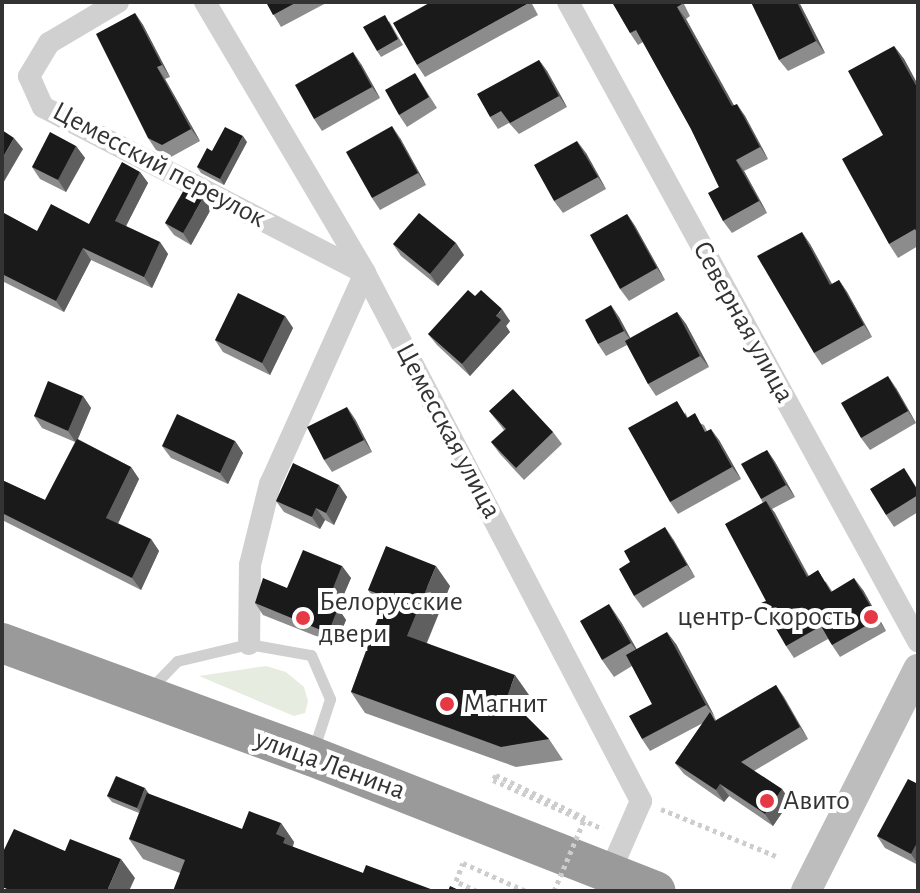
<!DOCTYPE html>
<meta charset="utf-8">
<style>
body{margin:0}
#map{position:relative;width:920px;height:893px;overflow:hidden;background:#fff;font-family:"Alegreya Sans",sans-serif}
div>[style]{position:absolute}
.green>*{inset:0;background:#e6ecdf}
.path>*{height:5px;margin-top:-2.5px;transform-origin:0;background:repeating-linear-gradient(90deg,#cdcdcd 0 4px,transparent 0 8px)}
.lane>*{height:11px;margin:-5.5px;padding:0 5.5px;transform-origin:5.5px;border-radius:5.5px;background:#d0d0d0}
.street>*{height:22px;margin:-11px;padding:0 11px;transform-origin:11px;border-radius:11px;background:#d0d0d0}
.secondary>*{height:30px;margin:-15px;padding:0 15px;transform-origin:15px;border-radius:15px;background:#bdbdbd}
.highway>*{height:40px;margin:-20px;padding:0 20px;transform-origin:20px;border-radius:20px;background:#9a9a9a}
.path-bridge>*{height:5px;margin-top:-2.5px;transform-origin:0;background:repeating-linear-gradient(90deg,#cdcdcd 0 4px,transparent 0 8px)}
.wall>*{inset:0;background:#8c8c8c}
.shaded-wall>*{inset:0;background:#5f5f5f}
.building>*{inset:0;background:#1a1a1a}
.dots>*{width:22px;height:22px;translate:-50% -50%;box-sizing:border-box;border:4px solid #fff;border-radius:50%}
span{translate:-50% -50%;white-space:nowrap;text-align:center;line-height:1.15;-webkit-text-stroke:8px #fff;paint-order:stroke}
.street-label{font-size:28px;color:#333}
.poi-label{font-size:28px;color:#333}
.left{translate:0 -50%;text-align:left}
.right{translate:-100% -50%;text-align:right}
.frame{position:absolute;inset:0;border:4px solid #333;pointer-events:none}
</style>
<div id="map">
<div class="green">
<div style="clip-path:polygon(266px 666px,286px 672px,304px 687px,308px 701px,305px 713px,294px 716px,199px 676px)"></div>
</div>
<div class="path">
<div style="left:496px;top:775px;width:6px;rotate:121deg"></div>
<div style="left:493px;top:780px;width:120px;rotate:24deg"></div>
<div style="left:496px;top:775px;width:99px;rotate:25.8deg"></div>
<div style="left:661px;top:809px;width:124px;rotate:22.2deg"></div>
<div style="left:477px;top:891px;width:23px;rotate:-155deg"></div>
<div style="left:456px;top:881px;width:19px;rotate:-69deg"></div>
<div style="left:463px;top:863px;width:69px;rotate:24deg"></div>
</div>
<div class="lane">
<div style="left:150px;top:689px;width:39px;rotate:-46deg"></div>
<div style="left:177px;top:661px;width:74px;rotate:-13.3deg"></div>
<div style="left:249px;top:644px;width:63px;rotate:10.1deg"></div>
<div style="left:311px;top:655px;width:48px;rotate:66.6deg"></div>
<div style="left:330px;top:699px;width:52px;rotate:108.1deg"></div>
</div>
<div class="street">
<div style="left:118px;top:2px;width:80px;rotate:149.3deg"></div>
<div style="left:49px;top:43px;width:39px;rotate:121deg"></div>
<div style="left:29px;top:76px;width:34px;rotate:66deg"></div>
<div style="left:43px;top:107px;width:362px;rotate:27.3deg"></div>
<div style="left:365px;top:273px;width:231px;rotate:114.2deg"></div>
<div style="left:270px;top:484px;width:83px;rotate:103.9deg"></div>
<div style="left:250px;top:565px;width:79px;rotate:90.7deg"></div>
<div style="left:205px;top:2px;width:315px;rotate:59.4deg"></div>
<div style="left:365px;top:273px;width:596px;rotate:62.4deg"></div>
<div style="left:641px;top:801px;width:87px;rotate:113.6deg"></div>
<div style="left:568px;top:2px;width:729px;rotate:61.29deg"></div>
</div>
<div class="secondary">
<div style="left:806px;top:891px;width:249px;rotate:-63.2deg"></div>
</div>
<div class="highway">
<div style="left:2px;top:643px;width:329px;rotate:20.1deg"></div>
<div style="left:311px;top:756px;width:370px;rotate:21.4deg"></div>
</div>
<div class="path-bridge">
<div style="left:554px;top:891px;width:79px;rotate:-67deg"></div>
</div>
<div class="wall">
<div style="clip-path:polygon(266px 2px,328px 2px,281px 27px)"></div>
<div style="clip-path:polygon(531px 2px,538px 15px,425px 77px,417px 65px)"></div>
<div style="clip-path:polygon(612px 2px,683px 2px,690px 16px,686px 19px,734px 106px,745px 116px,768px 159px,744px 171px,767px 213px,732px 233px,723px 221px,719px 187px,691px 129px,643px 42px,638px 45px,630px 33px)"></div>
<div style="clip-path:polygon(751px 2px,799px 2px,825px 53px,788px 71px,779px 60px)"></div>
<div style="clip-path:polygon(135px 13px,143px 25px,170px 77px,165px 79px,200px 141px,171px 157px,156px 150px,148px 138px)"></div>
<div style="clip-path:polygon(389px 21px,403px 45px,381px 57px,377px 51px)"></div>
<div style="clip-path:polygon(894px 46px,904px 59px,918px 85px,918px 246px,898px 258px,889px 244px,883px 135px)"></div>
<div style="clip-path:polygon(539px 60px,547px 71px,567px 107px,519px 134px,509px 123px,498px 129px,490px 117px)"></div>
<div style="clip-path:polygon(361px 64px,380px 98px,322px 131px,314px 119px)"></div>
<div style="clip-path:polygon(415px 73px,437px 108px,407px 127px,399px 115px)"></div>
<div style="clip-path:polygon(400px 138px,426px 185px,380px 210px,372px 198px)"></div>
<div style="clip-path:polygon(247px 142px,224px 185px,201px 173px,197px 167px,212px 151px)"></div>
<div style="clip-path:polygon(76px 146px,85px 158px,66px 192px,40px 179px,32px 167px)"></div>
<div style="clip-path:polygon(586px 153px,606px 189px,563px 213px,554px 201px)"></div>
<div style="clip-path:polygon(140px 172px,148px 183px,126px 226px,160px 242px,168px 254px,152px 288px,91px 260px,64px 312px,2px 281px,2px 212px,37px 231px,89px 224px)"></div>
<div style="clip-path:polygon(211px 209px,191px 245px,174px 235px,165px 223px)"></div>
<div style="clip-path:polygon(627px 214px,635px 226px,665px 280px,629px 301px,620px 289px)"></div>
<div style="clip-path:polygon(393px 244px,464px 255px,438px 286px,401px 256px)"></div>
<div style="clip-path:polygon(810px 244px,832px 284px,839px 280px,847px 292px,872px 337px,822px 365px,814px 353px)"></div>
<div style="clip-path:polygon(475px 296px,510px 321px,506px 326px,510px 332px,470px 376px,437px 345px,428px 334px)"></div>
<div style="clip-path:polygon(677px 312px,686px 324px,709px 367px,656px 396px,648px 384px,627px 345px,606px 356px,598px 344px,619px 317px,630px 338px)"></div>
<div style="clip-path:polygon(285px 316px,293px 328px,270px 375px,223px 352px,215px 340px)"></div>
<div style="clip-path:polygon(896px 388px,916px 423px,870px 450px,861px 438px)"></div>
<div style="clip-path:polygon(83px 396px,91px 408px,78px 439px,131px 467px,139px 479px,118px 523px,151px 539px,159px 551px,141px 590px,2px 520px,2px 480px,45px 500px,75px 442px,42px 428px,34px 416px)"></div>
<div style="clip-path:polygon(489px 411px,553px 432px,562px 444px,524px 480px,500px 454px,491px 442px,504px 430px)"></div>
<div style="clip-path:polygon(685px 412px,688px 418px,704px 425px,707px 431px,719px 440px,741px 479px,678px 514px,670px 502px)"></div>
<div style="clip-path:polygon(355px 419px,372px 452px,332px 472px,324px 460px)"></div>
<div style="clip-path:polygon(235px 441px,243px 453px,228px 484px,171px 458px,162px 446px)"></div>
<div style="clip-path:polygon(767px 450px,775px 462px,795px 497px,772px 509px,809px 576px,826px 582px,832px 591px,863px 590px,886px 631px,840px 657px,828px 639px,794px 658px,786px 646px,766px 601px,763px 503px,761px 499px)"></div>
<div style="clip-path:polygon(904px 468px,918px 490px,918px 512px,894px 527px,886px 515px)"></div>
<div style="clip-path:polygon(339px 485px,347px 497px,334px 525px,325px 520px,320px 529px,284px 512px,276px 501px)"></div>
<div style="clip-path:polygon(673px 539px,695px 577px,643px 608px,634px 596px)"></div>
<div style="clip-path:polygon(342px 566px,351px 578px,338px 608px,346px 620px,336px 644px,263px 615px,255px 603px,287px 588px)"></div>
<div style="clip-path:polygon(450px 586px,427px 643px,529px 695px,523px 713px,549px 739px,563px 760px,516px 767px,365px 713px,351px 692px,381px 609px,368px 590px)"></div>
<div style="clip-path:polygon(621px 622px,636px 649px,676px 644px,716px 720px,776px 685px,808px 739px,754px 771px,782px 789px,790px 801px,773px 826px,729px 796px,724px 802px,684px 774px,675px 763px,703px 723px,650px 751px,642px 739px,652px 704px,632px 666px,614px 677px,602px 660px)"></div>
<div style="clip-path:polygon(918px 784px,918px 865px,885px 848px,877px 836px)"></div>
<div style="clip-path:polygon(149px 794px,242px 829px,281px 823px,294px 842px,293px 847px,363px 873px,180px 873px,143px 859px,129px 839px,139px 813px,112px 802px,107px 796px)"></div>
</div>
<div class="shaded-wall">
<div style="clip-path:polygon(797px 2px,799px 2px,825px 53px,816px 41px)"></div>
<div style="clip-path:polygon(677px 7px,686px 19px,741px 118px,732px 106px)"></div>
<div style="clip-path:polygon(135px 13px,143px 25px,170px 77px,162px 65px)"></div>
<div style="clip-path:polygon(894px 46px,904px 59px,918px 85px,918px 89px)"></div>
<div style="clip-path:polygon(353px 52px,361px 64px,380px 98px,372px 87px)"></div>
<div style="clip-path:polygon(539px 60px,547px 71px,567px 107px,559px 96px)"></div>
<div style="clip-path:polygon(157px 67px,165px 79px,200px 141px,191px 129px)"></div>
<div style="clip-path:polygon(737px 104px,745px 116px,768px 159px,760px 147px)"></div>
<div style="clip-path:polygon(392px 126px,400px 138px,426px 185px,418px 173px)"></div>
<div style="clip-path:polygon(243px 136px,247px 142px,224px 185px,220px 179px)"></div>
<div style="clip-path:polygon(14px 138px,23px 149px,2px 185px,2px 159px)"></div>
<div style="clip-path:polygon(577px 141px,586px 153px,606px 189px,598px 177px)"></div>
<div style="clip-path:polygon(76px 146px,85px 158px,66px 192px,58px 180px)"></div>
<div style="clip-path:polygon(736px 160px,744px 171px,767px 213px,759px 201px)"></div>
<div style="clip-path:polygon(140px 172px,148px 183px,123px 232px,115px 221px)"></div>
<div style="clip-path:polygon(203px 198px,211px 209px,191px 245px,183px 233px)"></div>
<div style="clip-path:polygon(627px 214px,635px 226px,665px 280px,657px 268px)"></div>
<div style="clip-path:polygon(802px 232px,810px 244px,839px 297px,830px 285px)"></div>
<div style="clip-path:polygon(160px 242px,168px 254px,152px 288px,144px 277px)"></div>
<div style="clip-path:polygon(456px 243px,464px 255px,438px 286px,430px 274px)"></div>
<div style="clip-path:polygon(83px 248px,91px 260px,64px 312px,56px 301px)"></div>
<div style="clip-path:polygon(839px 280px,847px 292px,872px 337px,864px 325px)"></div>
<div style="clip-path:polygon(611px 305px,619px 317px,633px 343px,624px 331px)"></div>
<div style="clip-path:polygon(502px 309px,510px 321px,506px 326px,510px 332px,470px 376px,462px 364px)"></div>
<div style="clip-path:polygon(677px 312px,686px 324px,709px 367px,700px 356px)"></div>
<div style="clip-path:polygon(285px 316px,293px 328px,270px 375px,262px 363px)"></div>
<div style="clip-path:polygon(888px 376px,896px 388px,916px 423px,908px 411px)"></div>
<div style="clip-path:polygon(83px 396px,91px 408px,76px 443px,68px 431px)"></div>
<div style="clip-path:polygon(347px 407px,355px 419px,372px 452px,364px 440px)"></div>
<div style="clip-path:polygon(711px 429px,719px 440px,741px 479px,732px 467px)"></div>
<div style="clip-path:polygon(235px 441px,243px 453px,228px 484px,220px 473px)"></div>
<div style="clip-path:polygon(767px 450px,775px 462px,795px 497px,786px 485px)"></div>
<div style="clip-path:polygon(131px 467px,139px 479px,115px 530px,106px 518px)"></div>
<div style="clip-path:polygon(339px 485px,347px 497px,334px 525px,326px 513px)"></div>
<div style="clip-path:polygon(766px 501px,775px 513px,815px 589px,807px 577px)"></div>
<div style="clip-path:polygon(316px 508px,325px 520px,320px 529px,312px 517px)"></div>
<div style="clip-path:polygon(665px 527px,673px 539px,695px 577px,687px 565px)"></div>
<div style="clip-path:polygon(151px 539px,159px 551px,141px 590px,132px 578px)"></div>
<div style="clip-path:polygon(342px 566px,351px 578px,338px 608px,346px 620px,336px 644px,328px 633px,327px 603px)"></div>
<div style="clip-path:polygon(436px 566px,450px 586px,421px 656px,407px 636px)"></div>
<div style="clip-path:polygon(854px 578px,863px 590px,886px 631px,878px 619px)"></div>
<div style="clip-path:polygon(609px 604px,621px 622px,643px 660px,631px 643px)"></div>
<div style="clip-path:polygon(667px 632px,676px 644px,715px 717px,706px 705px)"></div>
<div style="clip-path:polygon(515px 675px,529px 695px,521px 717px,507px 697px)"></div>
<div style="clip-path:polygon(776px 685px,784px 697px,808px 739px,800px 727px)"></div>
<div style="clip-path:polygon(720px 784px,729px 796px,724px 802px,716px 790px)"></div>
<div style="clip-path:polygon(145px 788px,149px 794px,142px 814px,137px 808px)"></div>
<div style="clip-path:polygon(782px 789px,790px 801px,773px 826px,765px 814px)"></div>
<div style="clip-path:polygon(281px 823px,294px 842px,292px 848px,296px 862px,276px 834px)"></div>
<div style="clip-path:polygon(918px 841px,918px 864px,911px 854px)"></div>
<div style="clip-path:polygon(121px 859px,135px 878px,129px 891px,107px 891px)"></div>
</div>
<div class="building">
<div style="clip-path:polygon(266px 2px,297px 2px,273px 15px)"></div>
<div style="clip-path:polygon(431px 2px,529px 2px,529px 3px,417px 65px,393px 23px)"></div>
<div style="clip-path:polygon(612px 2px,681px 2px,682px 4px,677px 7px,732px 106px,737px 104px,760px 147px,736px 160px,759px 201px,723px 221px,708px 193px,719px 187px,691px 129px,636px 30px,630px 33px)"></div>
<div style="clip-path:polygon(751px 2px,797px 2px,816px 41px,779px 60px)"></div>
<div style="clip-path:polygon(135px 13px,162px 65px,157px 67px,191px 129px,162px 145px,148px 138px,96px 34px)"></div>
<div style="clip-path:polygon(385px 15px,398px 39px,377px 51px,363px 27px)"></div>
<div style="clip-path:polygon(894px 46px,918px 89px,918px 234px,915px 229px,889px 244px,842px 159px,883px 135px,848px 71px)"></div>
<div style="clip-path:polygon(353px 52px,372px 87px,314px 119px,295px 85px)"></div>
<div style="clip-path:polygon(539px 60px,559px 96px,510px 123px,501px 111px,490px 117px,477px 94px)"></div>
<div style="clip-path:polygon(415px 73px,429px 97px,399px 115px,385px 90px)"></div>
<div style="clip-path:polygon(392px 126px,418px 173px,372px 198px,346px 152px)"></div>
<div style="clip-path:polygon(225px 127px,243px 136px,220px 179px,197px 167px,207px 148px,212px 151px)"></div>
<div style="clip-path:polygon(2px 130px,14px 138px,2px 159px)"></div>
<div style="clip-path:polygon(50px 132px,76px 146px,58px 180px,32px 167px)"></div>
<div style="clip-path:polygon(577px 141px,598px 177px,554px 201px,534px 165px)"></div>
<div style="clip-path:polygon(122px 162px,140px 172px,115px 221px,160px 242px,144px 277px,83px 248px,56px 301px,2px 274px,2px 212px,37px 231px,51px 204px,89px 224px)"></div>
<div style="clip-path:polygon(185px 188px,203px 198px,183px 233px,165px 223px)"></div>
<div style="clip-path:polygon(419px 213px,456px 243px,430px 274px,393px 244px)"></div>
<div style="clip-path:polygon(627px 214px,657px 268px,620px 289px,590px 235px)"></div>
<div style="clip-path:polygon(802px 232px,830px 285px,839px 280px,864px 325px,814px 353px,757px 256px)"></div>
<div style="clip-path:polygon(468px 290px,475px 296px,481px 290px,502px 309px,496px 316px,501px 320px,462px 364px,428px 334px)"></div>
<div style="clip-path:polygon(238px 293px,285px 316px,262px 363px,215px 340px)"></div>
<div style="clip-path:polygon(611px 305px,624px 331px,598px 344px,585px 320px)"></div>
<div style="clip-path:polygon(677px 312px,700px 356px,648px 384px,625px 341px)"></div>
<div style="clip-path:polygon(888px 376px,908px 411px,861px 438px,841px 403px)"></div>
<div style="clip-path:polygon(48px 381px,83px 396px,68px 431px,34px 416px)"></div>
<div style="clip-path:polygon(513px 389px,553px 432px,516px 468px,491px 442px,506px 429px,489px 411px)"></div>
<div style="clip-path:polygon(677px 401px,687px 418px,695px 413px,705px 432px,711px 429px,732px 467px,670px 502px,628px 428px)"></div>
<div style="clip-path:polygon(347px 407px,364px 440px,324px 460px,307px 427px)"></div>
<div style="clip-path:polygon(177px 414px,235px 441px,220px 473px,162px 446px)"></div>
<div style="clip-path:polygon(77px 439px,131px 467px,106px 518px,151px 539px,132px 578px,2px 513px,2px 480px,45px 500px)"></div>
<div style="clip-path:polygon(767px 450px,786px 485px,761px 499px,741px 464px)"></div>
<div style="clip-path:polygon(293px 463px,339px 485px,326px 513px,316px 508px,312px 517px,276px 501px)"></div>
<div style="clip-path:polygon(904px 468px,918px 491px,918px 495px,886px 515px,870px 489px)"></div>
<div style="clip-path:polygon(766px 501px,807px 577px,818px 570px,831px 592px,854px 578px,878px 619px,832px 645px,821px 626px,786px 646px,761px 603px,766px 601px,725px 524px)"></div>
<div style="clip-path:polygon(665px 527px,687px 565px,634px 596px,619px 569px,630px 562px,624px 551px)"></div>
<div style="clip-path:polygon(386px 546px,436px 566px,407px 636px,515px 675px,507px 697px,549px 739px,501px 747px,351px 692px,386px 597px,368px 590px)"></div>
<div style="clip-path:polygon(303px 550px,342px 566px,327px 603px,338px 608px,328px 633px,255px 603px,263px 578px,287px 588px)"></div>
<div style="clip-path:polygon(609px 604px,631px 643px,602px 660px,580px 621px)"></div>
<div style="clip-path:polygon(667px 632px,706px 705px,642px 739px,629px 716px,652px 704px,626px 655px)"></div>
<div style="clip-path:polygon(776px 685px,800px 727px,741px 762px,782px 789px,765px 814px,720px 784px,716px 790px,675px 763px,710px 712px,715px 721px)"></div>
<div style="clip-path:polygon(116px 776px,145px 788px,137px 808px,107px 796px)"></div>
<div style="clip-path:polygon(908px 779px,918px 784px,918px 841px,911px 854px,877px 836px)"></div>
<div style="clip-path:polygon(147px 793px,242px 829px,249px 811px,281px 823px,276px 834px,285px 838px,283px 843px,363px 873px,366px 865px,436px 891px,173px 891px,185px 860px,129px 839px)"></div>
<div style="clip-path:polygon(14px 829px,65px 851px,70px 839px,121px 859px,107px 891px,12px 891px,2px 887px,2px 854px)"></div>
<div style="clip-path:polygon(450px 886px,461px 891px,448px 891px)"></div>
</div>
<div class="dots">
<div style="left:871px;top:617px;background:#e63946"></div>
<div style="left:303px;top:618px;background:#e63946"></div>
<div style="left:447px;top:704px;background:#e63946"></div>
<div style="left:767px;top:801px;background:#e63946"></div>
</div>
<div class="street-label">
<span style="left:159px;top:165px;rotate:28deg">Цемесский переулок</span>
<span style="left:743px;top:322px;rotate:61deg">Северная улица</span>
<span style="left:448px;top:431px;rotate:62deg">Цемесская улица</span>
<span style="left:330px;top:765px;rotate:20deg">улица Ленина</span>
</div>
<div class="poi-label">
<span class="left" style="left:319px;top:618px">Белорусские<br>двери</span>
<span class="right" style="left:855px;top:617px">центр-Скорость</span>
<span class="left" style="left:463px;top:704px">Магнит</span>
<span class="left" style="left:783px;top:801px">Авито</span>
</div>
<div class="frame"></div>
</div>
